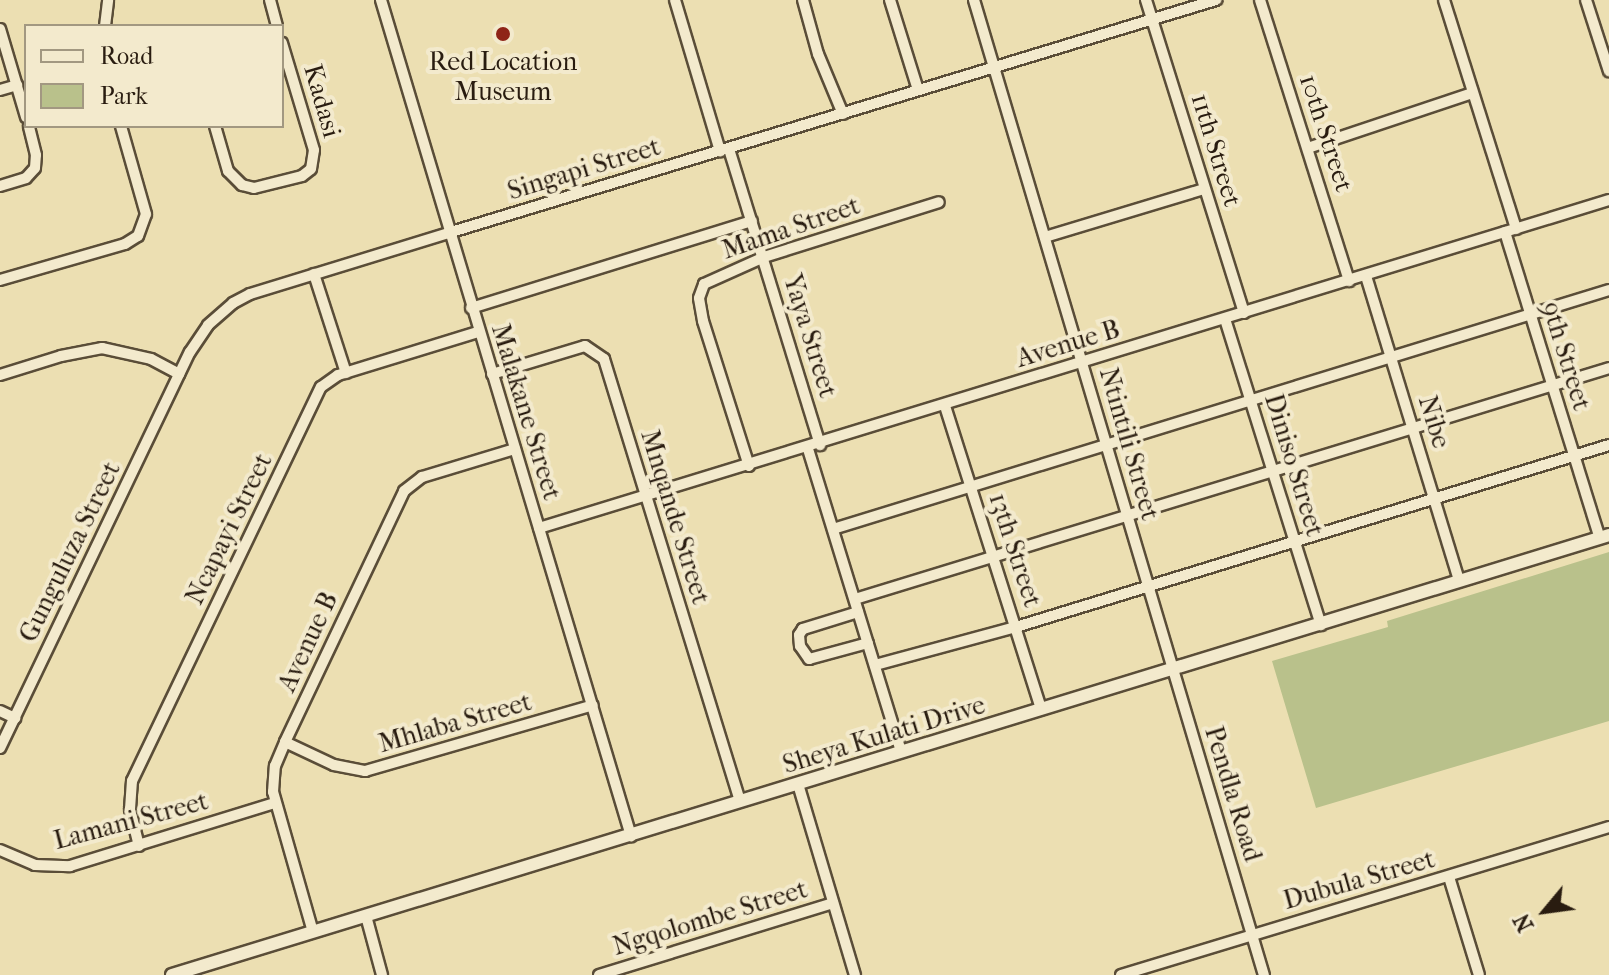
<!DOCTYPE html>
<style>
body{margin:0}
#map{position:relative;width:1609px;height:975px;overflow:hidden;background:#ecdfb2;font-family:"IM FELL French Canon",serif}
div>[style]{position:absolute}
.green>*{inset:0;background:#b9c18b}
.roads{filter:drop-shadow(2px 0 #5a4d38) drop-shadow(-2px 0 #5a4d38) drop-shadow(0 2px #5a4d38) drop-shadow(0 -2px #5a4d38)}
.minor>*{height:10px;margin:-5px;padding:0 5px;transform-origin:5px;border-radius:5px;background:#f3eacd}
.tertiary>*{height:12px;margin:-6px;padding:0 6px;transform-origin:6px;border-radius:6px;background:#f3eacd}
.dots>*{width:22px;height:22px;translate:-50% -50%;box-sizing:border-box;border:4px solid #f3eacd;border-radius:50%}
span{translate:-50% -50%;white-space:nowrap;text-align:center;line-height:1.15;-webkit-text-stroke:8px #f3eacd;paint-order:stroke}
.poi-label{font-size:26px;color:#291c10}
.street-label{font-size:26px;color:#291c10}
.legend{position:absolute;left:24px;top:24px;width:260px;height:104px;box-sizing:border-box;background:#f3eacd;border:2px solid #a29881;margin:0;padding:10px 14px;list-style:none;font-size:24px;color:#291c10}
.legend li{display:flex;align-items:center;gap:16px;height:40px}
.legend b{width:40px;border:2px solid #a29881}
.north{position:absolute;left:1505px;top:871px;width:80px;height:80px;-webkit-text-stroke:6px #f3eacd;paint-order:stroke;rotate:241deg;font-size:22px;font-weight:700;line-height:32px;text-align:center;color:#291c10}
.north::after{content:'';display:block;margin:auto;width:28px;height:36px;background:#291c10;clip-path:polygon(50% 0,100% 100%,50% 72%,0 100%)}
</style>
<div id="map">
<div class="green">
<div style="clip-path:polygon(1609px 552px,1609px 721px,1316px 808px,1272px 661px,1388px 627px,1387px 621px)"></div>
</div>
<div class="roads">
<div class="minor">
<div style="left:270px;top:0;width:27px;rotate:75deg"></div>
<div style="left:381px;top:0;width:873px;rotate:73.35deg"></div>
<div style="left:675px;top:0;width:158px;rotate:73.4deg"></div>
<div style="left:803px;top:0;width:56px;rotate:74.5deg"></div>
<div style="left:818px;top:54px;width:65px;rotate:67.4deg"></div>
<div style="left:890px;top:0;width:94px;rotate:72.7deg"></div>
<div style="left:974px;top:0;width:1017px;rotate:73.44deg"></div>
<div style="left:1146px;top:0;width:328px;rotate:72.6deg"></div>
<div style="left:1260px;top:0;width:295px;rotate:72.4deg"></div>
<div style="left:1444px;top:0;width:240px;rotate:72.5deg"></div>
<div style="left:1586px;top:0;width:75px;rotate:72.1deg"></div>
<div style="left:105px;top:26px;width:26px;rotate:-83deg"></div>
<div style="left:0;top:29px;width:92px;rotate:73.5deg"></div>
<div style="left:0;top:90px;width:18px;rotate:-16deg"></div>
<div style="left:215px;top:126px;width:47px;rotate:73.9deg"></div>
<div style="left:228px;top:171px;width:20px;rotate:45deg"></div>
<div style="left:242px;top:185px;width:12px;rotate:14deg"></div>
<div style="left:254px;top:188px;width:49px;rotate:-14deg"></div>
<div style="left:302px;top:176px;width:11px;rotate:-38deg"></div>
<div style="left:311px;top:169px;width:19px;rotate:-81deg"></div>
<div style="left:314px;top:150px;width:112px;rotate:-106.7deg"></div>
<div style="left:1308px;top:148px;width:173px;rotate:-18.5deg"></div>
<div style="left:729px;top:149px;width:310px;rotate:72.9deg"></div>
<div style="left:0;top:186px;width:27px;rotate:-17deg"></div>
<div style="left:26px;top:178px;width:13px;rotate:-48deg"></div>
<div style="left:35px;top:168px;width:13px;rotate:-86deg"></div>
<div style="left:36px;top:155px;width:30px;rotate:-104deg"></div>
<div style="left:1505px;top:232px;width:320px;rotate:72.8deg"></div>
<div style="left:1045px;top:237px;width:166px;rotate:-16.8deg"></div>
<div style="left:314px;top:274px;width:104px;rotate:72.1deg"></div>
<div style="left:1366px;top:276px;width:319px;rotate:73deg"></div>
<div style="left:0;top:280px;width:130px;rotate:-16.1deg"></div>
<div style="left:125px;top:244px;width:15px;rotate:-32deg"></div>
<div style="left:138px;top:236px;width:23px;rotate:-70deg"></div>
<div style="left:146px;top:214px;width:91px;rotate:-105.9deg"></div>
<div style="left:471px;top:308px;width:294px;rotate:-17.2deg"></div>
<div style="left:1225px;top:319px;width:321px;rotate:72.6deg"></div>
<div style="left:492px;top:374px;width:97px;rotate:-16.8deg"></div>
<div style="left:585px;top:346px;width:23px;rotate:34deg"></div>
<div style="left:604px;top:359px;width:463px;rotate:72.9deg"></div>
<div style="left:0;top:375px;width:64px;rotate:-17.3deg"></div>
<div style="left:61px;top:356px;width:42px;rotate:-11deg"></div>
<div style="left:102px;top:348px;width:50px;rotate:12.7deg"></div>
<div style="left:151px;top:359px;width:32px;rotate:28deg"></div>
<div style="left:945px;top:406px;width:318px;rotate:72.4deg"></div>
<div style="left:808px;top:449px;width:317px;rotate:72.9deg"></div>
<div style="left:749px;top:466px;width:152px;rotate:-107.6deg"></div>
<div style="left:703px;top:321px;width:23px;rotate:-100deg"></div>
<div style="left:699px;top:298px;width:15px;rotate:-70deg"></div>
<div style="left:704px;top:284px;width:66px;rotate:-24.2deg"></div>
<div style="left:764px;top:257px;width:183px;rotate:-17.4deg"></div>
<div style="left:539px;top:528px;width:1119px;rotate:-17.04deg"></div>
<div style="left:833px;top:529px;width:812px;rotate:-17.12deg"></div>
<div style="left:855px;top:599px;width:789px;rotate:-17.03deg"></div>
<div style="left:858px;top:612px;width:58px;rotate:162.8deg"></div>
<div style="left:803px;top:629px;width:7px;rotate:124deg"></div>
<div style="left:799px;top:635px;width:11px;rotate:85deg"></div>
<div style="left:800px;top:646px;width:16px;rotate:55deg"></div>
<div style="left:809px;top:659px;width:61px;rotate:-15.2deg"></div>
<div style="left:875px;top:665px;width:146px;rotate:-15.1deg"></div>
<div style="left:1016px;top:627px;width:620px;rotate:-17.06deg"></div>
<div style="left:0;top:711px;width:17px;rotate:25deg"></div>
<div style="left:285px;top:742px;width:54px;rotate:25.1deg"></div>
<div style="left:334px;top:765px;width:32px;rotate:11deg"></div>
<div style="left:365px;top:771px;width:237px;rotate:-16.1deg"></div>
<div style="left:0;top:748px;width:439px;rotate:-64.4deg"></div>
<div style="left:190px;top:352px;width:32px;rotate:-56deg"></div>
<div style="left:208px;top:325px;width:33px;rotate:-41deg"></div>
<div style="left:233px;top:303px;width:19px;rotate:-28deg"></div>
<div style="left:250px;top:294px;width:207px;rotate:-17.1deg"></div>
<div style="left:448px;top:233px;width:803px;rotate:-16.88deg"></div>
<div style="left:798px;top:784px;width:199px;rotate:73.4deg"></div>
<div style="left:139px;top:846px;width:38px;rotate:-104deg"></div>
<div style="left:130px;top:809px;width:28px;rotate:-86deg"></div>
<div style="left:132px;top:781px;width:437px;rotate:-64.4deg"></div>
<div style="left:321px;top:387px;width:21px;rotate:-35deg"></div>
<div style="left:338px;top:375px;width:146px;rotate:-17.1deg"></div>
<div style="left:0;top:850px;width:38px;rotate:23deg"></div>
<div style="left:35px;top:865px;width:35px;rotate:2deg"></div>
<div style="left:70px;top:866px;width:214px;rotate:-17.1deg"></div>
<div style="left:1449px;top:877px;width:102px;rotate:73deg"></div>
<div style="left:366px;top:916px;width:61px;rotate:74.8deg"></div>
<div style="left:313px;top:932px;width:146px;rotate:-105.9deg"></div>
<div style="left:273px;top:792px;width:26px;rotate:-86deg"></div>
<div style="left:275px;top:766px;width:26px;rotate:-67deg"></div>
<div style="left:285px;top:742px;width:278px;rotate:-64.6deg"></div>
<div style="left:404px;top:491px;width:23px;rotate:-38deg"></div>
<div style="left:422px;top:477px;width:97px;rotate:-16.8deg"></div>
<div style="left:599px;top:975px;width:245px;rotate:-17.1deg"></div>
<div style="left:1121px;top:975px;width:510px;rotate:-16.87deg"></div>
</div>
<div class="tertiary">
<div style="left:172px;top:975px;width:1503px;rotate:-17.02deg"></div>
</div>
</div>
<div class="dots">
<div style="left:503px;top:34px;background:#8f2418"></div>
</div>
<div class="poi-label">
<span style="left:503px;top:77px">Red Location<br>Museum</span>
</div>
<div class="street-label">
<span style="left:322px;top:101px;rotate:74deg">Kadasi</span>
<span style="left:1326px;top:133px;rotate:72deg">10th Street</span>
<span style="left:1216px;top:150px;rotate:73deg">11th Street</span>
<span style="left:584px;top:169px;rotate:-17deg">Singapi Street</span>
<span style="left:791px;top:228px;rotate:-19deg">Mama Street</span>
<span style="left:810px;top:336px;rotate:73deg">Yaya Street</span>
<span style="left:1068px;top:344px;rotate:-17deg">Avenue B</span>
<span style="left:1566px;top:356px;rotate:73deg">9th Street</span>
<span style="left:526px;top:412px;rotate:73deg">Malakane Street</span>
<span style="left:1434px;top:422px;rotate:73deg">Nibe</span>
<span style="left:1129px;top:444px;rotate:74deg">Ntintili Street</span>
<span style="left:1294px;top:465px;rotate:73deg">Diniso Street</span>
<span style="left:675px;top:517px;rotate:73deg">Mnqande Street</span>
<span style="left:229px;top:529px;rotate:-64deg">Ncapayi Street</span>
<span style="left:1015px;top:550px;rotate:72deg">13th Street</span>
<span style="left:70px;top:552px;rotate:-64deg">Gunguluza Street</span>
<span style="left:308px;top:642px;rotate:-65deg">Avenue B</span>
<span style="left:455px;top:723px;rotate:-16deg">Mhlaba Street</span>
<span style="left:884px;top:735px;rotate:-17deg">Sheya Kulati Drive</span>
<span style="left:1233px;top:794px;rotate:73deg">Pendla Road</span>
<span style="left:131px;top:821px;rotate:-15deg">Lamani Street</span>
<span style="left:1359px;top:880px;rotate:-16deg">Dubula Street</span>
<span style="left:710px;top:918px;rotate:-17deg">Ngqolombe Street</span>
</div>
<ul class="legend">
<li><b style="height:10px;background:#f3eacd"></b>Road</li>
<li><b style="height:22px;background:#b9c18b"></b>Park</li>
</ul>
<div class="north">N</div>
</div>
